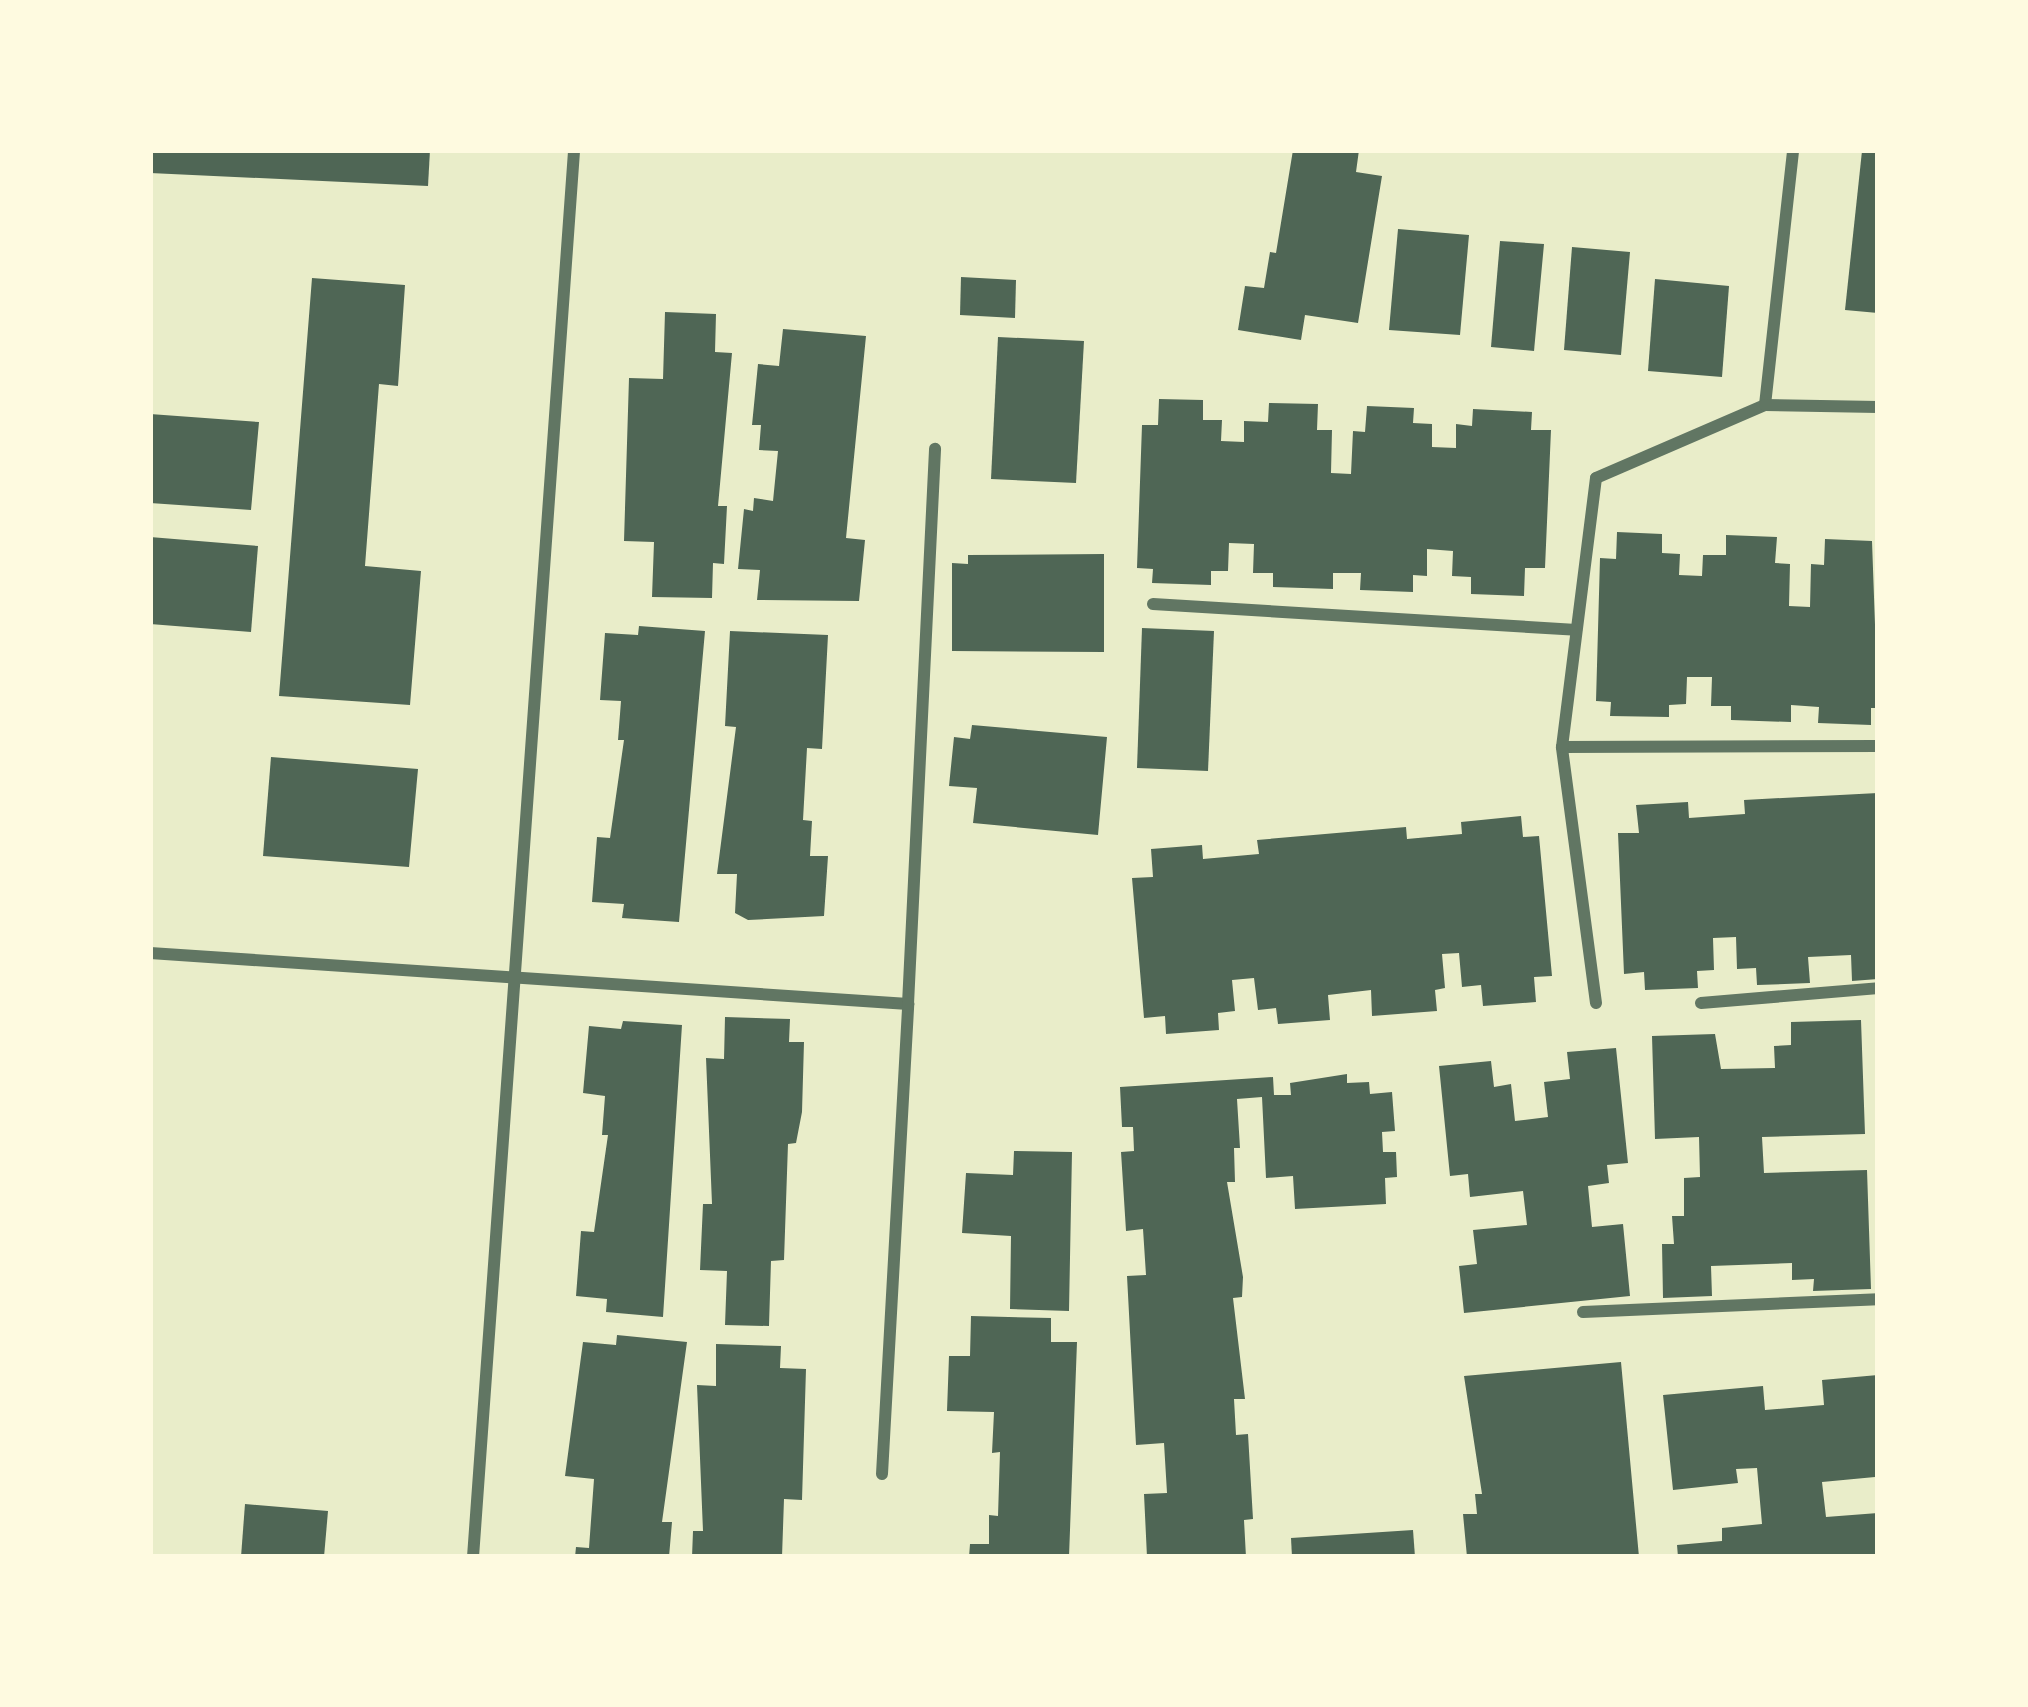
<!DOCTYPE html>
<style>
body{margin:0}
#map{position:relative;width:2028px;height:1707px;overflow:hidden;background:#e9edc9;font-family:Spectral,serif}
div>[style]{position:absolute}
.building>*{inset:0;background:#4f6655}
.minor>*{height:12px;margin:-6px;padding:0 6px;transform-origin:6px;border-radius:6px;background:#617663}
span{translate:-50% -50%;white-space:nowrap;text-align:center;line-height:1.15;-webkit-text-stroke:12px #fefae0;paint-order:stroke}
.frame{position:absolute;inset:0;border:153px solid #fefae0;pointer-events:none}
</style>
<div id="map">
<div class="building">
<div style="clip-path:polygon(150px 150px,430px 150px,428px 186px,150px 173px)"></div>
<div style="clip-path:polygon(1293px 150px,1359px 150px,1356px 172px,1382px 176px,1358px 323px,1305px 315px,1301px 340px,1238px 330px,1245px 286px,1264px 288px,1270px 252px,1276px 253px)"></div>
<div style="clip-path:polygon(1862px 151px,1878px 152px,1878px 313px,1845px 310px)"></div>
<div style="clip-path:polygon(1398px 229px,1469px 235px,1460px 335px,1389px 330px)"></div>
<div style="clip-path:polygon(1500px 241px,1544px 244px,1534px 351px,1491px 347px)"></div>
<div style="clip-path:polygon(1572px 247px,1630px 252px,1621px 355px,1564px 350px)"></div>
<div style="clip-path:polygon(961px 277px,1016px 280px,1015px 318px,960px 315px)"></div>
<div style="clip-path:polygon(312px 278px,405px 285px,398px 386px,379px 384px,365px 566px,421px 571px,410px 705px,279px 696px)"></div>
<div style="clip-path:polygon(1655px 279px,1729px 286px,1722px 377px,1648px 371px)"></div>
<div style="clip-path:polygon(665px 312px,716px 314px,715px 352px,732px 353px,718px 506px,727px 506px,724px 564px,713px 563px,712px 598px,652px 597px,654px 542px,624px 541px,629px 378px,663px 379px)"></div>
<div style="clip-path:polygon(783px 329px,866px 336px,846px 538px,865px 540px,859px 601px,757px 600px,760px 570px,738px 569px,744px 509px,753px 511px,754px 498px,773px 501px,778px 451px,759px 450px,761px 425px,752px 425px,758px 364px,779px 366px)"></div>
<div style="clip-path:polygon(998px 337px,1084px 341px,1076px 483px,991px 479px)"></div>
<div style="clip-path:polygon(1159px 399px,1203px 400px,1203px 420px,1222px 420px,1221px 441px,1244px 442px,1244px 421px,1268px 422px,1269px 403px,1318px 404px,1317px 430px,1332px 430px,1331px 473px,1351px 474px,1353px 431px,1365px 432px,1367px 406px,1414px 408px,1413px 423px,1432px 424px,1432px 447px,1456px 448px,1456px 424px,1472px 426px,1473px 409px,1532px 412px,1531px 430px,1551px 430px,1545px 568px,1525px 568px,1524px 596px,1471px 594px,1471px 577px,1452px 576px,1453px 551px,1427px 549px,1427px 576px,1413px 575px,1413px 592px,1360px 590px,1361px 573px,1333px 573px,1333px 589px,1273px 587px,1273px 573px,1253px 573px,1254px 544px,1229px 543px,1228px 571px,1211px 571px,1211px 585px,1152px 583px,1153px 569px,1137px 568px,1142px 425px,1158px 425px)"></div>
<div style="clip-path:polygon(150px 414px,259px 422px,251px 510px,150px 503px)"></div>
<div style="clip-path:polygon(1617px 532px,1662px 534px,1662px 553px,1680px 554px,1679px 575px,1702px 576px,1703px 555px,1726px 555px,1726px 535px,1777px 537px,1775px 563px,1790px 564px,1789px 606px,1810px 607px,1811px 564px,1824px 565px,1825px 539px,1872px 541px,1878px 708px,1871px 708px,1871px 725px,1818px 723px,1819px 707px,1791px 705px,1791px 722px,1731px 720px,1731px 706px,1711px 706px,1712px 677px,1687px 677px,1686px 704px,1669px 705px,1669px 717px,1610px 716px,1611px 702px,1596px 701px,1600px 558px,1616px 559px)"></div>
<div style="clip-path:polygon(150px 537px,258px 546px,251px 632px,150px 624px)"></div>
<div style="clip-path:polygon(1104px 554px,1104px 652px,952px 651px,952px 563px,968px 564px,968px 555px)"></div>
<div style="clip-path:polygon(639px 626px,705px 631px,679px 922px,622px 918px,624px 904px,592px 902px,597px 837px,610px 838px,624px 740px,618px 740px,621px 701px,600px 700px,605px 633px,638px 635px)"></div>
<div style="clip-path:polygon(1142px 628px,1214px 631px,1208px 771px,1137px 768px)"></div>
<div style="clip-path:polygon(730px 631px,828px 635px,822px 749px,807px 748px,803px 820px,812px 821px,810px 856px,828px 856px,824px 916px,748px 920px,735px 913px,737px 874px,717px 874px,736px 727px,725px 726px)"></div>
<div style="clip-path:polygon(972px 725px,1107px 737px,1098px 835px,973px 823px,977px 788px,949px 786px,954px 737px,970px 739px)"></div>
<div style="clip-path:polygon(271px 757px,418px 769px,409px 867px,263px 856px)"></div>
<div style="clip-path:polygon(1878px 793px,1878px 979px,1852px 981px,1851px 955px,1808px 957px,1810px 983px,1757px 985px,1756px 968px,1737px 969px,1736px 937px,1713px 938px,1714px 970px,1697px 971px,1698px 988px,1645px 990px,1644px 972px,1624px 974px,1618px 833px,1639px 833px,1636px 805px,1688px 802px,1689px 818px,1745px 814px,1744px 800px)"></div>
<div style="clip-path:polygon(1521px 816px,1523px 837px,1539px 836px,1552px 976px,1534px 977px,1536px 1002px,1483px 1006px,1481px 985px,1462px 987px,1459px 953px,1442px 954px,1445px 988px,1435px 990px,1437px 1011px,1372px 1016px,1371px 990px,1328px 995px,1330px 1020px,1278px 1024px,1276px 1008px,1258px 1010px,1254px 978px,1232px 980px,1235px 1011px,1218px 1013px,1219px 1030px,1166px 1034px,1165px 1016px,1144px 1018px,1132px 878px,1153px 877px,1151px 849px,1202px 845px,1203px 859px,1259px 854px,1257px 840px,1406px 827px,1407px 839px,1462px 834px,1461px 822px)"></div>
<div style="clip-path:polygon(725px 1017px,790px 1019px,789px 1042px,804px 1042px,802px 1112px,796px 1143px,788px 1144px,784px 1260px,771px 1261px,769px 1326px,725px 1325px,727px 1271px,700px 1270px,703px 1204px,712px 1204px,706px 1058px,724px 1059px)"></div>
<div style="clip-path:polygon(1861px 1020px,1865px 1134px,1762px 1137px,1764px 1173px,1867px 1170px,1871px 1289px,1813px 1291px,1814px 1279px,1792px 1280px,1792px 1263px,1711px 1266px,1712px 1296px,1663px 1298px,1662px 1244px,1674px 1244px,1672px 1216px,1684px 1216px,1684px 1178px,1700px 1177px,1699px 1137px,1655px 1139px,1652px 1036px,1715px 1034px,1721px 1069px,1775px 1068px,1774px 1046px,1791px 1045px,1791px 1022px)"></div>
<div style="clip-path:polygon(623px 1021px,682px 1025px,663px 1317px,606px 1312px,607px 1299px,576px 1296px,581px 1231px,594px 1232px,608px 1135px,602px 1135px,605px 1096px,583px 1093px,589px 1026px,621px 1029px)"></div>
<div style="clip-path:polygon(1616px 1048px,1628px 1163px,1607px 1165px,1609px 1183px,1588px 1186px,1592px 1227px,1623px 1224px,1630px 1296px,1464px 1313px,1459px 1266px,1477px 1264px,1473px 1230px,1527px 1225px,1523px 1191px,1470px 1197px,1468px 1174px,1450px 1176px,1439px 1066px,1491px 1061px,1494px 1087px,1511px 1084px,1515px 1121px,1548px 1117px,1544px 1082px,1570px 1079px,1567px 1052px)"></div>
<div style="clip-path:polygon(1347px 1074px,1347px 1083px,1369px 1082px,1370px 1094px,1392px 1092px,1395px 1131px,1382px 1132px,1383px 1152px,1396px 1152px,1397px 1177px,1385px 1178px,1386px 1204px,1295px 1209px,1293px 1176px,1266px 1178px,1262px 1097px,1237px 1099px,1240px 1148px,1234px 1148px,1235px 1182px,1227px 1182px,1243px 1277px,1242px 1297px,1233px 1298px,1245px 1399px,1234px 1399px,1236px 1435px,1248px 1434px,1253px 1519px,1244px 1520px,1246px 1557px,1147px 1557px,1144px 1494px,1167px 1493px,1164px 1443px,1136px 1445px,1127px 1276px,1146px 1275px,1143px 1229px,1126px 1231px,1121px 1152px,1134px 1151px,1133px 1127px,1122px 1127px,1120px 1087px,1273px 1077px,1274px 1095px,1291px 1095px,1290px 1083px)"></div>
<div style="clip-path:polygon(1014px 1151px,1072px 1152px,1069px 1311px,1010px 1309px,1011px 1236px,962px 1233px,966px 1173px,1013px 1175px)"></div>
<div style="clip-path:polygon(971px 1316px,1051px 1318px,1051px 1342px,1077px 1342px,1069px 1557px,969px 1557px,970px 1544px,989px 1544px,989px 1515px,998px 1516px,1000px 1452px,992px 1453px,994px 1412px,947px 1411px,949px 1356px,970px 1356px)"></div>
<div style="clip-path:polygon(617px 1335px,687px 1342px,662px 1522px,672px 1522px,669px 1557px,575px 1557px,576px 1547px,589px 1548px,594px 1479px,565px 1476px,583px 1342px,616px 1345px)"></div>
<div style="clip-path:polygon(716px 1344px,781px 1346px,780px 1368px,806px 1369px,802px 1500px,784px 1499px,782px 1557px,692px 1557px,693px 1531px,703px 1531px,697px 1385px,716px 1386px)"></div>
<div style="clip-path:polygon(1621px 1362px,1639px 1557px,1467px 1557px,1463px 1514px,1477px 1514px,1475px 1494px,1482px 1494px,1464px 1376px)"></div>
<div style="clip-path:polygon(1878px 1375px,1875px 1477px,1822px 1482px,1826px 1517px,1878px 1513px,1878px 1557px,1678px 1557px,1677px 1545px,1722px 1541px,1722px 1528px,1762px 1524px,1757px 1468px,1736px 1469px,1738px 1483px,1673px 1490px,1663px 1395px,1763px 1386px,1765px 1410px,1824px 1405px,1822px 1380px)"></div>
<div style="clip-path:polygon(245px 1504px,328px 1511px,324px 1557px,241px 1557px)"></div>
<div style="clip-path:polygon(1413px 1530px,1415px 1557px,1292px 1557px,1291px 1538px)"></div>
</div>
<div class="minor">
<div style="left:1765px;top:405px;width:257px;rotate:-83.7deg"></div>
<div style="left:1153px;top:604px;width:424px;rotate:3.5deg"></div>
<div style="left:1562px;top:747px;width:316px;rotate:-0.2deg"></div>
<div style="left:150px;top:953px;width:760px;rotate:3.85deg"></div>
<div style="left:908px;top:1004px;width:556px;rotate:-87.21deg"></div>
<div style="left:1596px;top:1003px;width:258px;rotate:-97.6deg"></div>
<div style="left:1562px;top:747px;width:271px;rotate:-82.8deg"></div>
<div style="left:1596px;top:478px;width:184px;rotate:-23.4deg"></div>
<div style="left:1765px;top:405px;width:113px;rotate:1deg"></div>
<div style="left:1701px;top:1003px;width:178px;rotate:-4.8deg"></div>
<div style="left:1583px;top:1312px;width:295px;rotate:-2.5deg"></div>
<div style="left:882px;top:1474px;width:471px;rotate:-86.8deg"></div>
<div style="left:473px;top:1557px;width:1411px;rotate:-85.89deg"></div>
</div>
<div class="frame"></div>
</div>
